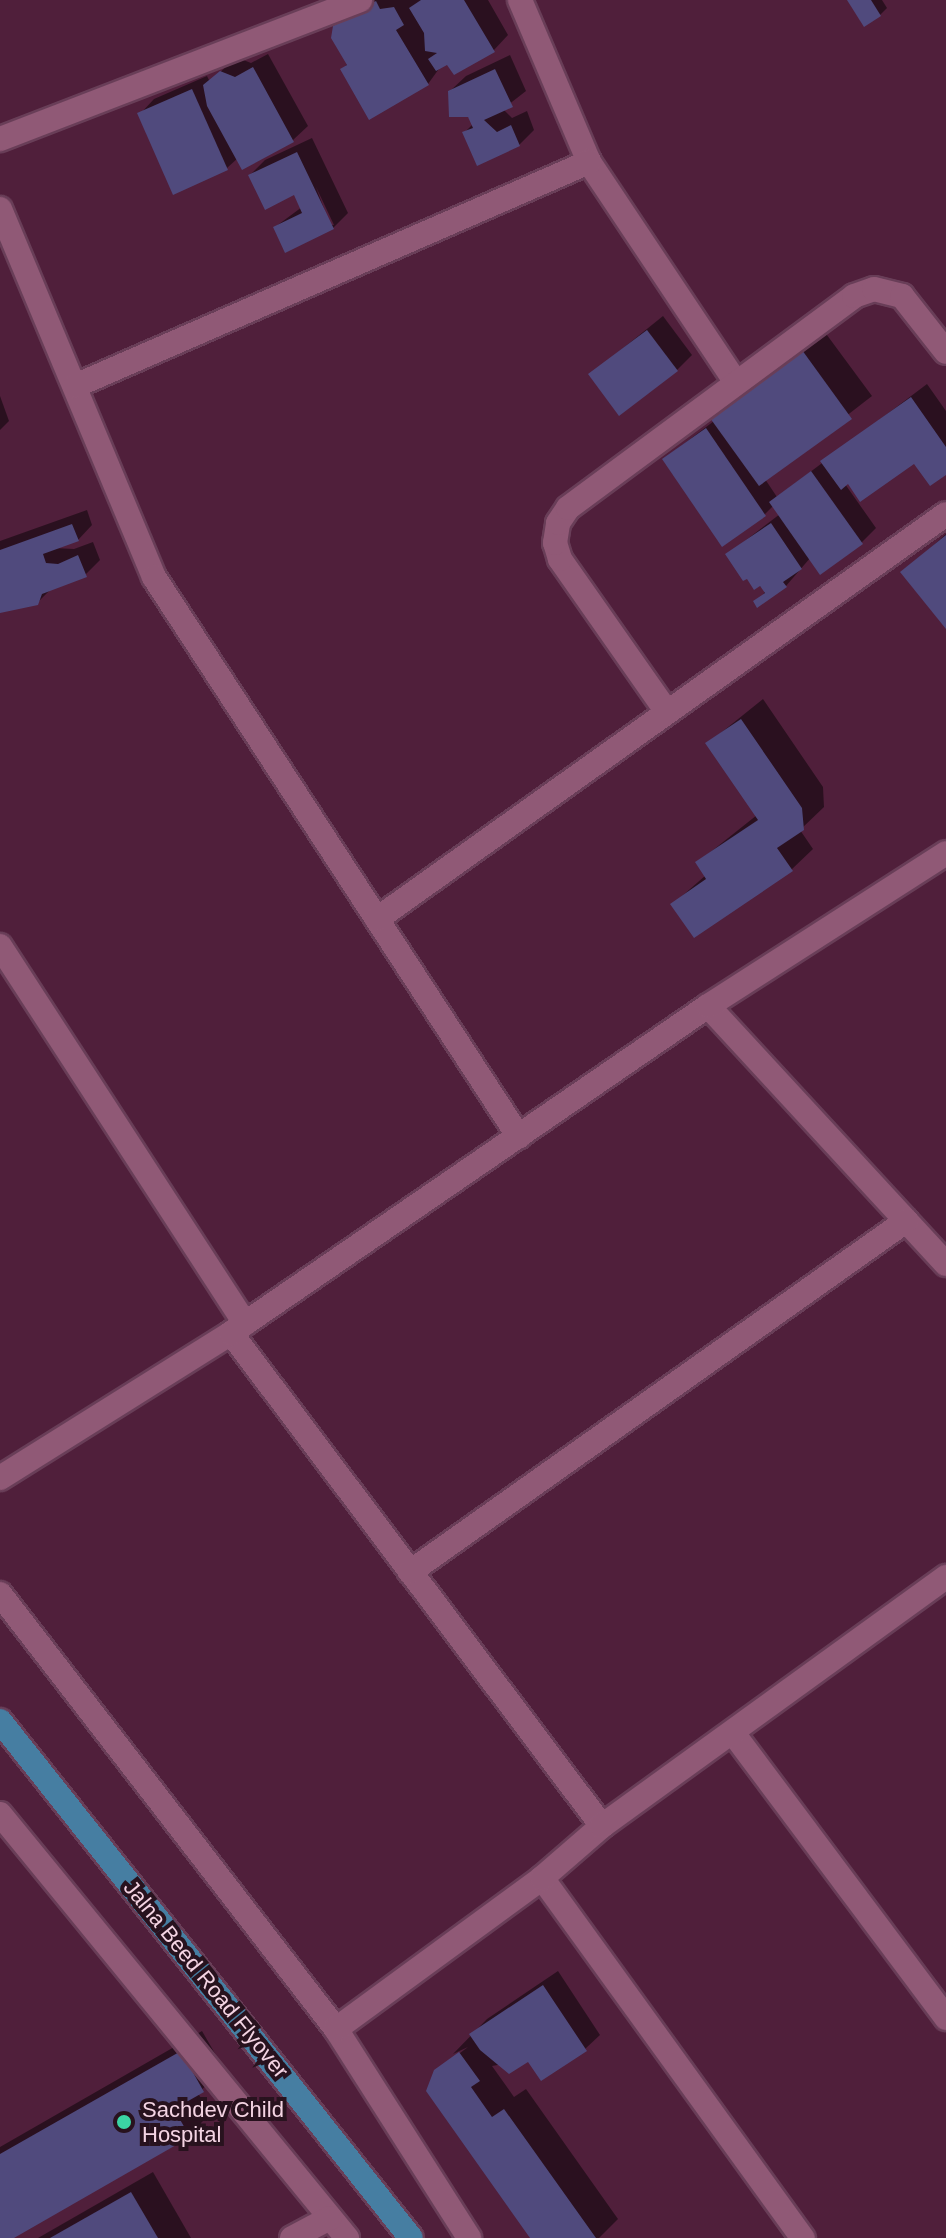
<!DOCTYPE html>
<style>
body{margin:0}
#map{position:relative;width:946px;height:2238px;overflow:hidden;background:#501f3b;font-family:Helvetica,sans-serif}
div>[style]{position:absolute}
.shadow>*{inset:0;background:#0007}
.building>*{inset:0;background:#504a7d}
.roads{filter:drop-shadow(2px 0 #693e58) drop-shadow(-2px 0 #693e58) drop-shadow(0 2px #693e58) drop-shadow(0 -2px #693e58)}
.minor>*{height:24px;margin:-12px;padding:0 12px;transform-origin:12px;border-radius:12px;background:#905976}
.major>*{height:24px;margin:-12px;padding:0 12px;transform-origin:12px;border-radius:12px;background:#467ea2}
.dots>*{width:22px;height:22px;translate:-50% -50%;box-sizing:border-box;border:4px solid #28121e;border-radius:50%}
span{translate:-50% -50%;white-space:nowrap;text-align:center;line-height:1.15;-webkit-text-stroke:8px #28121e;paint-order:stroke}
.street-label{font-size:22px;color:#f4d4e3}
.poi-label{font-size:22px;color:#f4d4e3}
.left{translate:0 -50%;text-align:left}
</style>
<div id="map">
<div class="shadow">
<div style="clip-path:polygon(369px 0,488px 0,508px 35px,494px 50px,441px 66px,428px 84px,343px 69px,348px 63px,335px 27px)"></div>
<div style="clip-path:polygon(849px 0,882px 0,887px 8px,880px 15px)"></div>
<div style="clip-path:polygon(268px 54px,308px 126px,293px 140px,238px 158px,227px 168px,174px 192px,140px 114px,154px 99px,207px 76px,210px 82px,236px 57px,251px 63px)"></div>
<div style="clip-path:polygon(510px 55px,526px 91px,503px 109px,512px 118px,527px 111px,534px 130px,519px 145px,465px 132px,473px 124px,450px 91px,466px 76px)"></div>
<div style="clip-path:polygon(evenodd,312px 138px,348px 213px,333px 228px,275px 227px,302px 207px,295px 192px,250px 175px,265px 160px,312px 138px,316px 187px,334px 225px,330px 225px,316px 187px)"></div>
<div style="clip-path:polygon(663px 316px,692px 355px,677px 370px,591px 374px)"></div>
<div style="clip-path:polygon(824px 331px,872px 396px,765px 479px,777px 497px,927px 384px,946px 411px,946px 473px,915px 461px,845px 484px,876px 528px,861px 543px,811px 557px,786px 586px,758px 605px,765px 591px,728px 554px,780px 514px,774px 505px,764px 515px,664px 459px,714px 421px,733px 397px)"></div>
<div style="clip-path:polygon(0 396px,9px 421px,0 430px)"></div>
<div style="clip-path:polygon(87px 510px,92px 525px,78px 540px,54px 548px,74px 549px,93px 542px,100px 560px,85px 575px,52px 588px,37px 603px,0 611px,0 541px)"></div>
<div style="clip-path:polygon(946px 534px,946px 626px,903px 573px)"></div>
<div style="clip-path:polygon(763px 699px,823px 787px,824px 807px,800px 830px,813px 849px,791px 870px,673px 904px,706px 875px,698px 862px,757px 815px,707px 744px)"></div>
<div style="clip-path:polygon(558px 1971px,600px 2035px,585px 2049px,492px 2066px,514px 2097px,526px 2089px,618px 2219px,599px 2238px,533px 2238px,436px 2071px,468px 2047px,453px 2054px,487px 2019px)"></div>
<div style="clip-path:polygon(202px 2031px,224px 2069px,198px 2093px,210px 2114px,188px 2136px,10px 2238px,0 2238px,0 2147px)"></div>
<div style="clip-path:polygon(153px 2172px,191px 2238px,38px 2238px)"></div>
</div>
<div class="building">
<div style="clip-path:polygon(421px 0,464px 0,495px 52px,454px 75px,447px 65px,436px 71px,428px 59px,437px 53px,425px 51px,424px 33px,409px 8px)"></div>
<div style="clip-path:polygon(847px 0,871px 0,881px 16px,864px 27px)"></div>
<div style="clip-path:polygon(376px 1px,380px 9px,394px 7px,404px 25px,396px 30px,429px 85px,369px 120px,340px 69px,347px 65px,331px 38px,333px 26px)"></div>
<div style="clip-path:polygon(253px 67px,294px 142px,242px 170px,207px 106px,203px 85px,220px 71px,235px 77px)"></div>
<div style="clip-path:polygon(495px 69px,513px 107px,484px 120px,497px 132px,511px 125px,520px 146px,477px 166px,462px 132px,473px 128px,468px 117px,449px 117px,448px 91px)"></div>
<div style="clip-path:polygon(192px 89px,228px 170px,173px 195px,137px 113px)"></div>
<div style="clip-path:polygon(297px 152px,334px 229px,285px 253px,273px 227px,302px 213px,294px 195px,265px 210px,248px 175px)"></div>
<div style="clip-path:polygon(647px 330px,678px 371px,619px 416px,588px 374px)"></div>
<div style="clip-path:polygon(802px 350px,852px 419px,759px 486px,710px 418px)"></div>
<div style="clip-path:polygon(911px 397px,946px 447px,946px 475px,930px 486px,914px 464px,860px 502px,848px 484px,841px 490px,820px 461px)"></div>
<div style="clip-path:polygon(706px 428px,766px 516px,722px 547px,662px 459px)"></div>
<div style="clip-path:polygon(811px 471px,863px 544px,820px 575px,769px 502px)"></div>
<div style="clip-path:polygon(771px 523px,802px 569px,783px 582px,787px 587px,757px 608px,753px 601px,765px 593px,760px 586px,754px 590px,747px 579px,743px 581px,725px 554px)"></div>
<div style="clip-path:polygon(72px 524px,79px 541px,43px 554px,46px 563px,58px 564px,78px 555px,87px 577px,42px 594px,38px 605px,0 613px,0 550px)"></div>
<div style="clip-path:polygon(946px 535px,946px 629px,900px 572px)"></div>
<div style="clip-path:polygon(741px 719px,802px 808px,804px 830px,777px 848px,793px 871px,694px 938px,670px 904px,706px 879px,695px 862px,758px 820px,705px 743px)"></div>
<div style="clip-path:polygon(543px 1985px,587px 2051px,541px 2081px,528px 2062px,509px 2074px,480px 2050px,469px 2034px)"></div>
<div style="clip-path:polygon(181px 2051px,204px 2092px,174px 2109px,190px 2137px,14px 2238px,0 2238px,0 2154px)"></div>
<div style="clip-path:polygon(459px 2052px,480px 2081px,471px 2087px,492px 2117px,504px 2109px,596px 2238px,530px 2238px,426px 2091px,434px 2070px)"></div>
<div style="clip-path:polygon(131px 2192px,158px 2238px,50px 2238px)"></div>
</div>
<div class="roads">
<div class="minor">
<div style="left:520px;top:0;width:176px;rotate:66.9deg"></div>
<div style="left:589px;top:162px;width:263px;rotate:56.3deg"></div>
<div style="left:0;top:139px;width:386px;rotate:-21.1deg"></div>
<div style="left:0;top:209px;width:399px;rotate:67.3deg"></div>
<div style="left:154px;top:577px;width:668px;rotate:56.9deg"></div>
<div style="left:75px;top:386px;width:561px;rotate:-23.55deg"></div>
<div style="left:667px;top:712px;width:187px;rotate:-125deg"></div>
<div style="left:560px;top:559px;width:17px;rotate:-107deg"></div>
<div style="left:555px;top:543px;width:20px;rotate:-81deg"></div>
<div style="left:558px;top:523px;width:18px;rotate:-56deg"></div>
<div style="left:568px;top:508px;width:356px;rotate:-36.5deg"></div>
<div style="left:854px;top:296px;width:21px;rotate:-19deg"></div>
<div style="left:874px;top:289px;width:29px;rotate:14deg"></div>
<div style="left:902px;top:296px;width:71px;rotate:51.8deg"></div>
<div style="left:377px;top:919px;width:698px;rotate:-35.44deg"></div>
<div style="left:0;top:946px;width:450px;rotate:57deg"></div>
<div style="left:708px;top:1006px;width:351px;rotate:47.3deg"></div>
<div style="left:231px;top:1333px;width:617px;rotate:53.04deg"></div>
<div style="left:0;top:1478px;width:273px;rotate:-32.1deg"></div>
<div style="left:231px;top:1333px;width:578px;rotate:-34.43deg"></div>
<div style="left:708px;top:1006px;width:283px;rotate:-32.7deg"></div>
<div style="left:410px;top:1572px;width:608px;rotate:-35.29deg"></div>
<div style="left:0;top:1594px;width:550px;rotate:52.32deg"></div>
<div style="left:336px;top:2029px;width:248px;rotate:57.5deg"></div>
<div style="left:733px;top:1733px;width:356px;rotate:53.2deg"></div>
<div style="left:0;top:1814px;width:548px;rotate:50.7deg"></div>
<div style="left:542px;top:1878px;width:445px;rotate:54.1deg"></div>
<div style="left:336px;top:2029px;width:255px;rotate:-36.2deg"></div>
<div style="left:542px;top:1878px;width:79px;rotate:-40.9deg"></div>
<div style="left:602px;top:1826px;width:425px;rotate:-35.9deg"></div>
<div style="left:292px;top:2238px;width:43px;rotate:-27.8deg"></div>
</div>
<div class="major">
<div style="left:0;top:1721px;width:660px;rotate:51.52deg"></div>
</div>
</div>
<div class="dots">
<div style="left:124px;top:2122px;background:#3bd4a4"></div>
</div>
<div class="street-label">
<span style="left:206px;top:1979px;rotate:51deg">Jalna Beed Road Flyover</span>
</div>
<div class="poi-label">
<span class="left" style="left:142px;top:2122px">Sachdev Child<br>Hospital</span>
</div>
</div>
